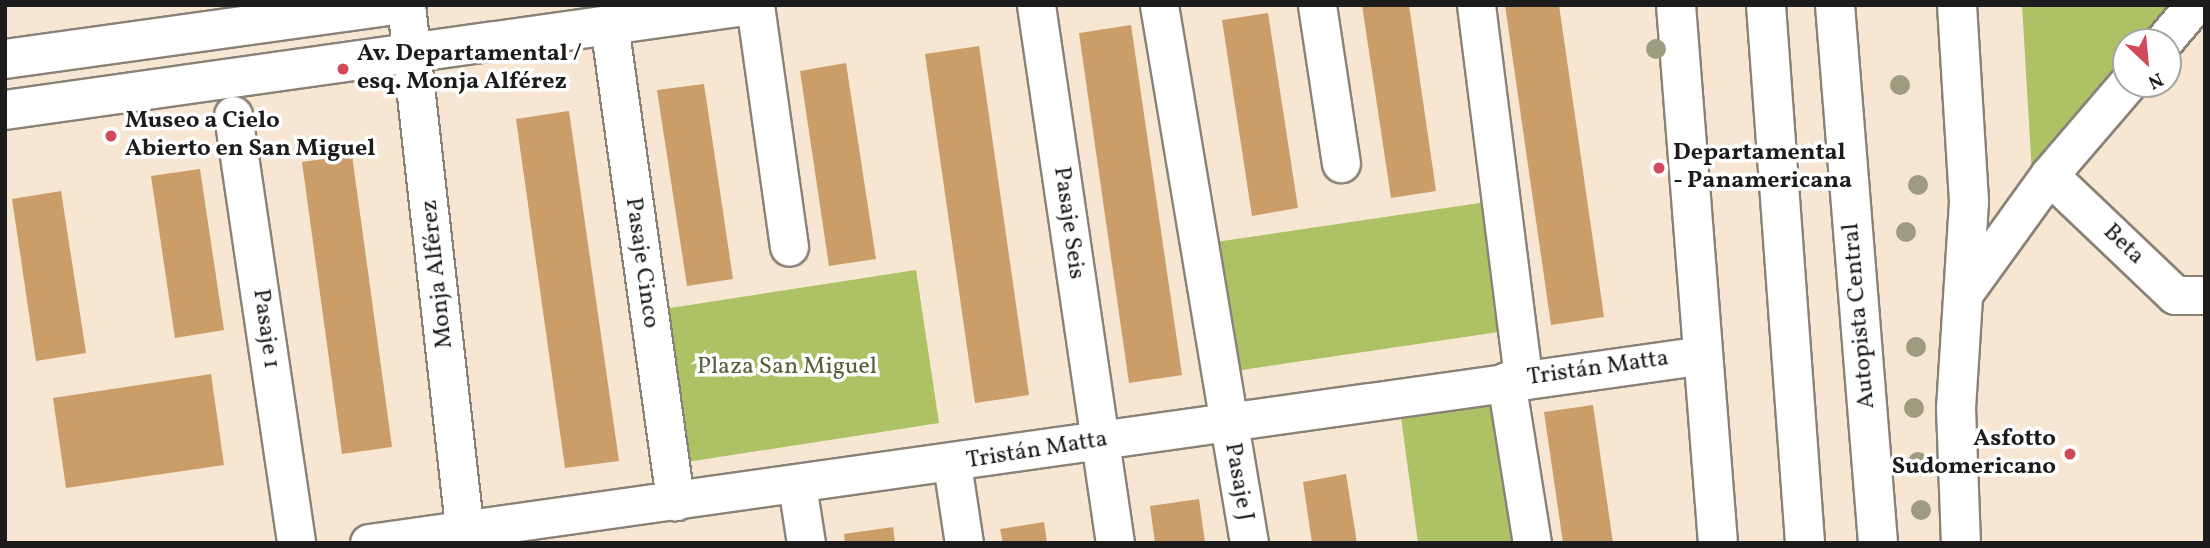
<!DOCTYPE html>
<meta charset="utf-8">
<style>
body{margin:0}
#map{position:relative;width:2210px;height:548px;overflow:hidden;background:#f7e7d2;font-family:Vollkorn,serif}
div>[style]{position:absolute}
.green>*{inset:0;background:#adc165}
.building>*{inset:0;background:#ca9d69}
.roads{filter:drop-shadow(2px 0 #8a8277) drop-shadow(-2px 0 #8a8277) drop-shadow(0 2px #8a8277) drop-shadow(0 -2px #8a8277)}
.minor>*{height:37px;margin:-18.5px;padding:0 18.5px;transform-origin:18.5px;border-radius:18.5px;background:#fff}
.major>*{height:38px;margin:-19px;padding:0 19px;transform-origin:19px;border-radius:19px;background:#fff}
.highway>*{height:38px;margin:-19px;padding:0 19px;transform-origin:19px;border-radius:19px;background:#fff}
.trees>*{width:20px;height:20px;margin:-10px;border-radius:50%;background:#9e9c7e}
.dots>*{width:19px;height:19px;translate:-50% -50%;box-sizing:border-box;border:4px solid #fff;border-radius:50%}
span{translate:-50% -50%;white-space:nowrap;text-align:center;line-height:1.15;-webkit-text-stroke:7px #fff;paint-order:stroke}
.poi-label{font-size:24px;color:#1c1c1c;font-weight:700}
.left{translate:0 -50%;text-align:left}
.right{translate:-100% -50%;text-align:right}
.street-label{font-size:24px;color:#1c1c1c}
.park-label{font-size:24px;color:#565e39}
.frame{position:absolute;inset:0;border:7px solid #1c1c1c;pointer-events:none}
.north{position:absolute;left:2112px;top:28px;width:70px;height:70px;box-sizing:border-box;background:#fff;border:2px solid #a4a4a4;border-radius:50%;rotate:154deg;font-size:19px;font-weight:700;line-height:28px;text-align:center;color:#1c1c1c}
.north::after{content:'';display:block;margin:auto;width:24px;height:32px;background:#d1495b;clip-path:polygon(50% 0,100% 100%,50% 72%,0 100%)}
</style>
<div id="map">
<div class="green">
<div style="clip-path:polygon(2022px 5px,2178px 5px,2146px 42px,2126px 42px,2126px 65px,2032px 174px)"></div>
<div style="clip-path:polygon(1500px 200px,1519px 329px,1235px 371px,1216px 242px)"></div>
<div style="clip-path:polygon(916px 270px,939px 423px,687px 462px,664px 309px)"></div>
<div style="clip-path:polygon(1495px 397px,1514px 543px,1418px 543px,1400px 410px)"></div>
</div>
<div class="building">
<div style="clip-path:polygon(1362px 5px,1409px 5px,1436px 191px,1391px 198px)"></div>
<div style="clip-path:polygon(1505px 5px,1559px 5px,1604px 317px,1551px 325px)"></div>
<div style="clip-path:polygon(1268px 13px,1298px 208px,1252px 216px,1222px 20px)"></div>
<div style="clip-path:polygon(1131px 25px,1182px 375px,1129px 383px,1079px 33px)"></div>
<div style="clip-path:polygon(979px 46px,1029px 395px,975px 403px,925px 54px)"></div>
<div style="clip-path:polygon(846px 63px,876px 259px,829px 266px,800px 71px)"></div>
<div style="clip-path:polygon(704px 84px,733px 279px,687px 286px,657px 90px)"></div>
<div style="clip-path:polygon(569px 111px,619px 461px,565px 468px,516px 119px)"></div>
<div style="clip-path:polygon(352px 155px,392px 447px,342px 454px,302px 162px)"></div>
<div style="clip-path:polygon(200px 169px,224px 330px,175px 338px,151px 176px)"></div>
<div style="clip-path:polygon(61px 191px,86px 353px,36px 361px,12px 199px)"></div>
<div style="clip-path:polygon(211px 374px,224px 465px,66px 488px,53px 398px)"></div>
<div style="clip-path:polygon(1593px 405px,1613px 543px,1563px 543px,1544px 412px)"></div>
<div style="clip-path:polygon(1346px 474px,1357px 543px,1312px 543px,1303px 482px)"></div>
<div style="clip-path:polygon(1199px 499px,1205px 543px,1155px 543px,1150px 506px)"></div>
<div style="clip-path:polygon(1044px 522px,1047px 543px,1003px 543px,1000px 529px)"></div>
<div style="clip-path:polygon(893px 527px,895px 543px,845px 543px,844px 534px)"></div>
</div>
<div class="roads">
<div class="minor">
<div style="left:406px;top:5px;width:541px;rotate:83.64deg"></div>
<div style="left:755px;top:5px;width:244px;rotate:82deg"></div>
<div style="left:1036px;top:5px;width:544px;rotate:81.65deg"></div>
<div style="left:1159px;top:5px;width:545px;rotate:80.5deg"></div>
<div style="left:1317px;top:5px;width:160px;rotate:81.4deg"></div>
<div style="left:1476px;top:5px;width:377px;rotate:82.8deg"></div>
<div style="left:609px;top:24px;width:482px;rotate:82.1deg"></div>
<div style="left:2163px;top:42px;width:48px;rotate:-50deg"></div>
<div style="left:233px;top:115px;width:433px;rotate:81.6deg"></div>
<div style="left:2049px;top:175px;width:174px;rotate:43.6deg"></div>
<div style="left:2175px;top:295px;width:30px"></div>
<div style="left:1964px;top:293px;width:145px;rotate:-54.2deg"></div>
<div style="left:2049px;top:175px;width:120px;rotate:-49.4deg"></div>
<div style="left:1506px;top:381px;width:164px;rotate:80.9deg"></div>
<div style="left:952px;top:464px;width:80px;rotate:81.4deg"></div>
<div style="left:797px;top:485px;width:59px;rotate:81.2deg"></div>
<div style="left:369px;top:543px;width:1347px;rotate:-8.02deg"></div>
</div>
<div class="major">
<div style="left:1676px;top:5px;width:540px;rotate:85.54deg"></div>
<div style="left:1957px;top:5px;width:197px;rotate:86.5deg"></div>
<div style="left:1969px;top:202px;width:206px;rotate:93.6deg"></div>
<div style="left:1956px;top:408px;width:135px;rotate:87.9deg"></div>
<div style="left:5px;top:59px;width:392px;rotate:-7.9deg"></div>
<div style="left:5px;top:110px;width:753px;rotate:-8.01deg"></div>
</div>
<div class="highway">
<div style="left:1766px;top:5px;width:539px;rotate:85.85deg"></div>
<div style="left:1835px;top:5px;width:540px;rotate:85.43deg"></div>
</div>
</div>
<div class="trees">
<div style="left:1656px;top:49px"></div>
<div style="left:1900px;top:85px"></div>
<div style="left:1918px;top:185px"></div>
<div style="left:1906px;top:232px"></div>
<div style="left:1916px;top:347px"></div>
<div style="left:1914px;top:408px"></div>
<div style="left:1918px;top:462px"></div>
<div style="left:1921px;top:510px"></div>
</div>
<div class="dots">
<div style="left:343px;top:69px;background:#d1495b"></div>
<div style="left:111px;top:136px;background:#d1495b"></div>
<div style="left:1659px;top:168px;background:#d1495b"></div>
<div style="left:2070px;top:454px;background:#d1495b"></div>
</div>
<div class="poi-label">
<span class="left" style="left:357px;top:69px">Av. Departamental /<br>esq. Monja Alférez</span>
<span class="left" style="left:125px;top:136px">Museo a Cielo<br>Abierto en San Miguel</span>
<span class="left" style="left:1673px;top:168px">Departamental<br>- Panamericana</span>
<span class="right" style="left:2056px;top:454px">Asfotto<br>Sudomericano</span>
</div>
<div class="street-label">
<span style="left:1068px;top:223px;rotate:82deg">Pasaje Seis</span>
<span style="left:2123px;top:245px;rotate:44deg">Beta</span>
<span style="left:641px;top:263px;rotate:82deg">Pasaje Cinco</span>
<span style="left:438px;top:274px;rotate:-96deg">Monja Alférez</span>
<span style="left:1860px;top:316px;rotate:-95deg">Autopista Central</span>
<span style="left:265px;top:329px;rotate:82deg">Pasaje 1</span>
<span style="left:1598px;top:369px;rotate:-8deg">Tristán Matta</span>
<span style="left:1037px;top:451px;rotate:-9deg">Tristán Matta</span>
<span style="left:1238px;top:482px;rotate:80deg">Pasaje J</span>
</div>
<div class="park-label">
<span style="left:787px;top:368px">Plaza San Miguel</span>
</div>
<div class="frame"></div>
<div class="north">N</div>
</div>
